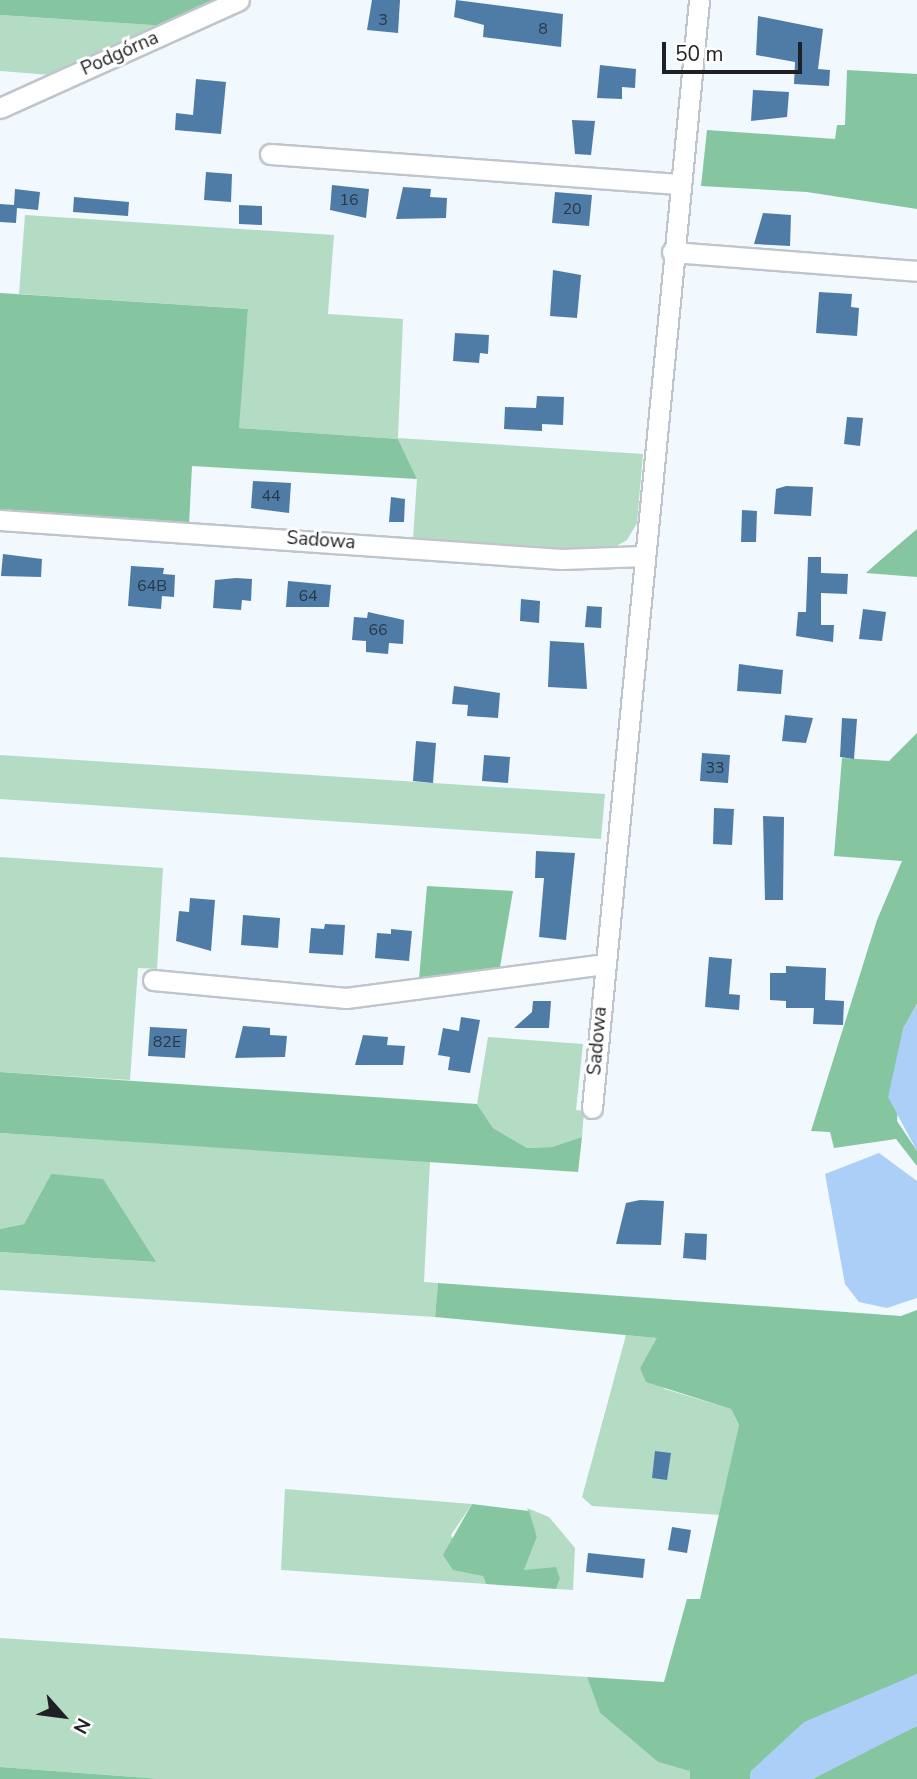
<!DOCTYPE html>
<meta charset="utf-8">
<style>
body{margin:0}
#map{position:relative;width:917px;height:1779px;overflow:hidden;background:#f1f8fe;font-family:"Nunito Sans",sans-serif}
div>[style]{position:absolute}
.green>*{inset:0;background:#b4dcc4}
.forest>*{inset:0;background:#85c5a0}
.water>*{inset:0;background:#abcff6}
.building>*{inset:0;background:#4e7ca7}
.roads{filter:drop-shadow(2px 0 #bfc5cb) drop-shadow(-2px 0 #bfc5cb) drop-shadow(0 2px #bfc5cb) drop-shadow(0 -2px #bfc5cb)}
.minor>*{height:19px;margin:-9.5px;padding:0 9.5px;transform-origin:9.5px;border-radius:9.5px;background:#fff}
span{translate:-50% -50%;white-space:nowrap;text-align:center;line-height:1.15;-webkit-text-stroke:6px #fff;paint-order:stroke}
.number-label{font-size:16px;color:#2a3744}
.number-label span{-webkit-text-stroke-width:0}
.street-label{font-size:19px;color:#1e2023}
.north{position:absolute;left:28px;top:1681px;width:70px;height:70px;-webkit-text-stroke:5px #fff;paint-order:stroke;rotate:118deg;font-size:19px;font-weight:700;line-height:28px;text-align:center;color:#1e2023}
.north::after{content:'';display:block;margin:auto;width:24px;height:32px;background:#1e2023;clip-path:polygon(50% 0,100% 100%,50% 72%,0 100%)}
.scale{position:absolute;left:662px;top:42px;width:140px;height:32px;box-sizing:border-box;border:4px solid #1e2023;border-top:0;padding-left:9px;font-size:21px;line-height:24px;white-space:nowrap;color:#1e2023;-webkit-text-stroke:5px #fff;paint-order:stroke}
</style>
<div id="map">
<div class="green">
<div style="clip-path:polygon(0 15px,167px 26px,51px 75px,0 71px)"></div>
<div style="clip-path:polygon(25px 215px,334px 235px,328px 314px,403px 319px,398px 438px,643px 454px,637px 523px,627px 540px,605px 553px,413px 539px,417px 479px,398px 439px,238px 428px,248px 309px,19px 294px)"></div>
<div style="clip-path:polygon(0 755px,605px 794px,601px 839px,0 799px)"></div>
<div style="clip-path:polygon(0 857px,163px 868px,157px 969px,138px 968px,130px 1080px,0 1072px)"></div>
<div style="clip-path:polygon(488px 1037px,583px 1044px,576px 1110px,584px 1111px,582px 1137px,552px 1147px,527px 1148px,493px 1128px,477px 1104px)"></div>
<div style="clip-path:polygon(0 1133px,430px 1161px,424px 1282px,438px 1283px,435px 1317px,0 1290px,0 1252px,155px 1262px,51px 1174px,24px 1224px,0 1229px)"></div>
<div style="clip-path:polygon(626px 1335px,658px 1338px,640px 1368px,665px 1389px,731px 1409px,739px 1425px,720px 1515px,592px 1506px,582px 1497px)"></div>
<div style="clip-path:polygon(285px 1489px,472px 1504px,451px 1535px,468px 1570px,483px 1576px,486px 1584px,281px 1570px)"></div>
<div style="clip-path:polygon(527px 1508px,549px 1517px,575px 1548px,573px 1590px,556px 1589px,560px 1579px,524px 1570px,537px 1537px)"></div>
<div style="clip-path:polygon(0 1638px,587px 1677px,600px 1713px,658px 1762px,691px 1771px,690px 1779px,161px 1779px,0 1767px)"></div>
</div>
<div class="forest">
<div style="clip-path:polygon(0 0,224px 0,167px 26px,0 15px)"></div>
<div style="clip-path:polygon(847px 70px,917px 74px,917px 209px,807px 192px,701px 186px,707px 130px,835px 139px,837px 125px,845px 125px)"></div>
<div style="clip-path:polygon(0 293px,248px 309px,239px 428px,398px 439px,417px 479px,192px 466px,189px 525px,0 513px)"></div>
<div style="clip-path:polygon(917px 529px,917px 577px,866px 573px,876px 564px)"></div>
<div style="clip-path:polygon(917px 733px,917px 1004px,903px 1029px,897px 1121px,917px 1151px,917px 1166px,896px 1139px,834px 1148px,830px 1132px,811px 1131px,877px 920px,902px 861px,834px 856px,842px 758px,889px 761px)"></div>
<div style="clip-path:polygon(427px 886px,513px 891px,500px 967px,419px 979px)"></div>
<div style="clip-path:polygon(0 1072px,477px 1104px,493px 1128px,527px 1148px,552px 1147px,582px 1137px,578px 1172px,0 1133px)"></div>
<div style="clip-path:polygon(51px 1174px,103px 1179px,156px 1262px,0 1252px,0 1229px,24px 1224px)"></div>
<div style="clip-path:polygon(438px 1283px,901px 1316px,917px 1310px,917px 1674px,868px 1697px,751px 1771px,750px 1779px,690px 1779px,690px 1771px,658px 1762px,600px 1713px,587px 1677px,664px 1682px,687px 1599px,700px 1599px,739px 1425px,731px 1409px,646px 1382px,640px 1368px,657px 1338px,435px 1317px)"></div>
<div style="clip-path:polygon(472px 1504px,529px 1511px,537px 1537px,524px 1570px,556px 1567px,560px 1579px,556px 1589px,486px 1584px,483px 1576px,453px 1570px,443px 1555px)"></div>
<div style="clip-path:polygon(917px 1726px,917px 1779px,813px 1779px,853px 1755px)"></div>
<div style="clip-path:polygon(0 1767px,161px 1779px,0 1779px)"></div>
</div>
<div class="water">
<div style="clip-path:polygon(917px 1004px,917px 1151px,888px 1097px,903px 1029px)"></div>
<div style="clip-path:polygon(879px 1153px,917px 1181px,917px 1298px,887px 1308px,859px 1302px,845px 1284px,825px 1174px)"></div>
<div style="clip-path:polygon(917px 1674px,917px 1726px,813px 1779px,750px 1779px,751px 1771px,804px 1722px)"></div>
</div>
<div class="building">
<div style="clip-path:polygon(372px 0,400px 0,398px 33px,367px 30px)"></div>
<div style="clip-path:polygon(456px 0,563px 14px,561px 47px,483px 37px,484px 25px,454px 17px)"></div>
<div style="clip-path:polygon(758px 16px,823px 29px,818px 69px,830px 70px,829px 86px,794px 84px,795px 62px,756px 55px)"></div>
<div style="clip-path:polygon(600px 65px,636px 69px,635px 88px,622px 87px,622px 99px,597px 98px)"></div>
<div style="clip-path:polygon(196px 79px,226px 82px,221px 134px,175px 130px,176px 113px,193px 115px)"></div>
<div style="clip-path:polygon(753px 90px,789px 92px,787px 117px,751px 121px)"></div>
<div style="clip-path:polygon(572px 120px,595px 121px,591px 155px,575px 154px)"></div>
<div style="clip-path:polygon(206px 172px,232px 174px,231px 202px,204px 200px)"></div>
<div style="clip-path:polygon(332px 185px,369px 189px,366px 218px,330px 210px)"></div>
<div style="clip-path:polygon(403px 187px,431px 189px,430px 197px,447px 198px,446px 218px,396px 219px)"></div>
<div style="clip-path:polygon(15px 189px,40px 192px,38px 210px,17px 208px,16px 223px,0 222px,0 204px,14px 205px)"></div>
<div style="clip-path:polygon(555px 192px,592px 195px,589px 226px,552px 223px)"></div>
<div style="clip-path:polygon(74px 197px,129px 202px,128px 216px,73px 212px)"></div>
<div style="clip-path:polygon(239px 205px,262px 206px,262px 225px,239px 224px)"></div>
<div style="clip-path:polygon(763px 213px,791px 215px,790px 246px,754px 244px)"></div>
<div style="clip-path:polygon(553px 270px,581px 275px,577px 318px,550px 316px)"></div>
<div style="clip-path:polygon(819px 292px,852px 294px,851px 307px,859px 308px,857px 336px,816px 333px)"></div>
<div style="clip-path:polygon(455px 333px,489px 335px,488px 354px,480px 353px,479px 363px,453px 361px)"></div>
<div style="clip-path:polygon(537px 396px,564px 397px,563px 425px,542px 424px,542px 431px,504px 429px,505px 407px,536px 408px)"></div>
<div style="clip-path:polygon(847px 417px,863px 418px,860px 446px,844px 444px)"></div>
<div style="clip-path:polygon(253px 481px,291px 483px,289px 513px,251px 508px)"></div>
<div style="clip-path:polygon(786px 486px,813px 487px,811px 516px,774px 514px,776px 489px)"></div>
<div style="clip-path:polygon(391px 497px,405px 499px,404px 522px,389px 522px)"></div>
<div style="clip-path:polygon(742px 510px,757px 511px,756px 542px,741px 542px)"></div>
<div style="clip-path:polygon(3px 554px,42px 559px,41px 577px,1px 576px)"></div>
<div style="clip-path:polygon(808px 557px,821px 557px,821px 573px,848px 574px,847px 594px,821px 593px,821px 625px,834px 625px,833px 642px,796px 636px,798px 612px,806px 612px)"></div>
<div style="clip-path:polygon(131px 566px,164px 568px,163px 574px,175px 575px,174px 597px,162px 596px,161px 609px,128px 606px)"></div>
<div style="clip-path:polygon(236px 578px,252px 579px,251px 601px,242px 600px,241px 610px,213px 608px,215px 580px)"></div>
<div style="clip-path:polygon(288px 581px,331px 585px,329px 607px,286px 607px)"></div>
<div style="clip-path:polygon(521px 599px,540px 601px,539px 623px,520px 621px)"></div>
<div style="clip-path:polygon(587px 606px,602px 607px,601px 628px,585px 627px)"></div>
<div style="clip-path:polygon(863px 609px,886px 612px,882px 641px,859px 639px)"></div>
<div style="clip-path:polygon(368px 612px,404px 620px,403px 644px,389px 643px,388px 654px,366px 652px,366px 641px,352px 640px,354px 617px,367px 618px)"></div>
<div style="clip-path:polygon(550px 641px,584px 643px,587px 689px,548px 687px)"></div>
<div style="clip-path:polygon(739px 664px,783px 670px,781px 694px,737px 691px)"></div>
<div style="clip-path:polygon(454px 686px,500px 693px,498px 718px,467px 716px,468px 705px,452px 704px)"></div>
<div style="clip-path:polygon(785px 715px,813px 718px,806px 743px,782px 741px)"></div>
<div style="clip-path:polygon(842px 718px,857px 719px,854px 759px,840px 757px)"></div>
<div style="clip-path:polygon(416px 741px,436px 743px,433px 783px,413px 781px)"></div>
<div style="clip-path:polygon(702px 753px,730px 755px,728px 783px,700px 781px)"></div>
<div style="clip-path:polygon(484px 755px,510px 757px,508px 783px,482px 781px)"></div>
<div style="clip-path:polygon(714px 808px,734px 809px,732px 845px,713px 844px)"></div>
<div style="clip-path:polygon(763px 816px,784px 817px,783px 900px,765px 900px)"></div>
<div style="clip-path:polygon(536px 851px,575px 853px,566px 940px,539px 937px,544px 878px,535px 878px)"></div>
<div style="clip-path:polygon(190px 898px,215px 900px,211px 951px,176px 941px,179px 911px,189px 912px)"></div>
<div style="clip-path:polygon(243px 915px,280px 918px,278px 948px,241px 945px)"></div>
<div style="clip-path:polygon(325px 924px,345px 925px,343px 955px,309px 953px,311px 928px,324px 929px)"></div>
<div style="clip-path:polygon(391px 929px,412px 931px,409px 961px,375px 958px,377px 933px,391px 934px)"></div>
<div style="clip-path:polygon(709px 957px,732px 959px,729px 994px,740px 995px,739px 1010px,705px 1007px)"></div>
<div style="clip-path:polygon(786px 966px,826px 968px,825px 1000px,844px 1001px,843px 1025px,813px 1024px,814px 1008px,786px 1008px,786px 1001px,770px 1000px,770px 973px,786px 973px)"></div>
<div style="clip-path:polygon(533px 1001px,551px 1001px,549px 1028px,514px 1028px,532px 1012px)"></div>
<div style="clip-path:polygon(461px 1017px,480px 1020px,470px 1073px,448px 1070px,450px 1057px,438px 1055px,443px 1028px,459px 1031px)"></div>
<div style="clip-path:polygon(243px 1026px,270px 1028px,270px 1035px,287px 1036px,285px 1057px,235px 1058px)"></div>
<div style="clip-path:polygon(150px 1027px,187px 1029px,185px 1058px,148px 1056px)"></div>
<div style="clip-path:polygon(363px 1035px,388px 1037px,387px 1045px,405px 1046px,403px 1065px,355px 1065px)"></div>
<div style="clip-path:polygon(640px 1200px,664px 1201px,661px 1245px,616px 1244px,626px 1203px)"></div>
<div style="clip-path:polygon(685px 1233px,707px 1234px,706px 1260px,683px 1258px)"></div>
<div style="clip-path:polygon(655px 1451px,671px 1453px,667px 1480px,652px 1478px)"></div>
<div style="clip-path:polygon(672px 1527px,691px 1530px,687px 1553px,668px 1550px)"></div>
<div style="clip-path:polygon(588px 1553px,645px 1559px,643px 1578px,586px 1572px)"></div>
</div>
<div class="roads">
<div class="minor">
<div style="left:0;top:108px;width:262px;rotate:-24.3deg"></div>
<div style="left:270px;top:154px;width:410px;rotate:4.2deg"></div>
<div style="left:672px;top:252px;width:246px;rotate:4.4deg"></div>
<div style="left:0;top:520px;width:563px;rotate:3.97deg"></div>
<div style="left:562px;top:559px;width:81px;rotate:-2.1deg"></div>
<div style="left:153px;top:980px;width:194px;rotate:5.3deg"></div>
<div style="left:346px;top:998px;width:260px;rotate:-7.5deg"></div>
<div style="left:592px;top:1108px;width:1113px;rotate:-84.48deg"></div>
</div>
</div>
<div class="number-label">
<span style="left:383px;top:20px">3</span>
<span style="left:543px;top:29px">8</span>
<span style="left:349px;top:200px">16</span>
<span style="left:572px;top:209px">20</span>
<span style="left:271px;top:496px">44</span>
<span style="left:152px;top:586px">64B</span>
<span style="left:308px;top:596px">64</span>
<span style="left:378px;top:630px">66</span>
<span style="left:715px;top:768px">33</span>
<span style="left:167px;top:1042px">82E</span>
</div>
<div class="street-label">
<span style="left:120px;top:54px;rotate:-24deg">Podgórna</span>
<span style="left:321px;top:541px;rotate:4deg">Sadowa</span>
<span style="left:598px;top:1041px;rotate:-85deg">Sadowa</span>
</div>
<div class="north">N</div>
<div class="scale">50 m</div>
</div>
